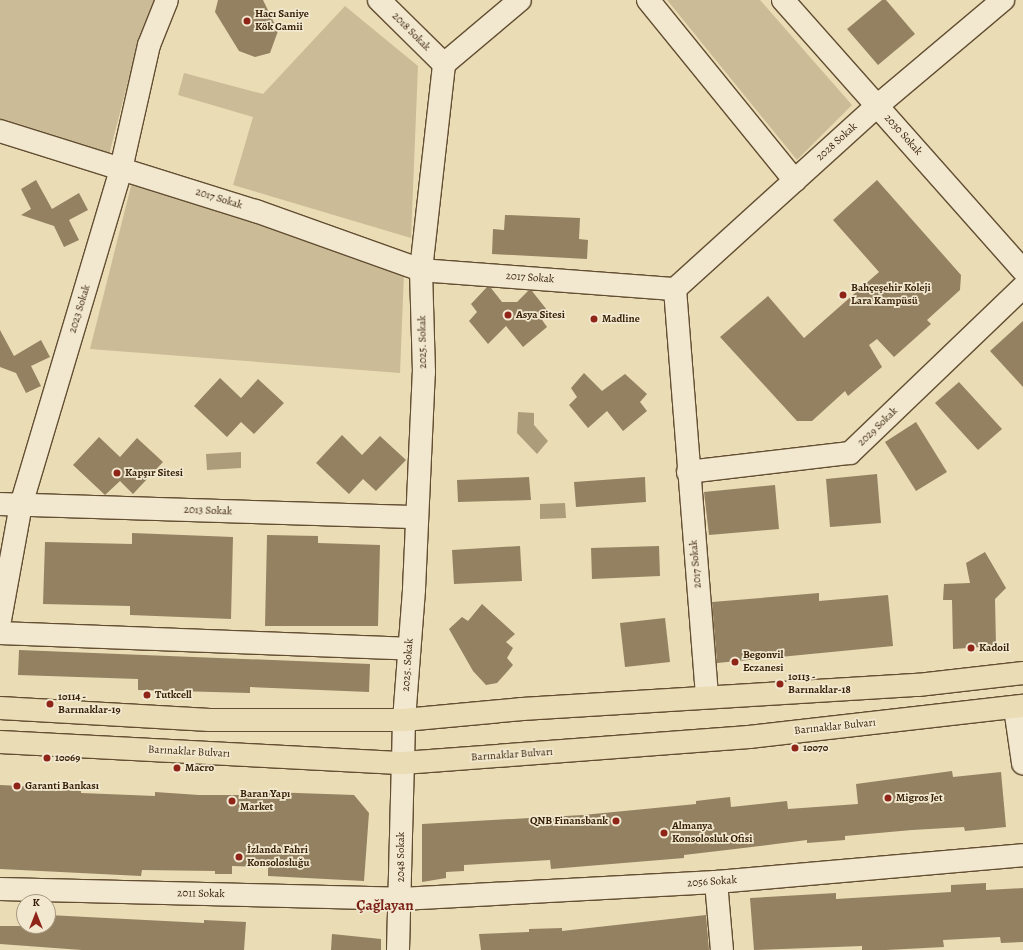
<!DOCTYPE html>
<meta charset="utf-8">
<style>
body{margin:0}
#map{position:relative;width:1023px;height:950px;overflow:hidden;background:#eadcb5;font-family:Alegreya,serif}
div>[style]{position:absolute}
.green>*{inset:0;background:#cbbc97}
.water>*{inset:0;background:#ad9c7a}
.building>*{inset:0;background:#948161}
.roads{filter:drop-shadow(1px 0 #634e32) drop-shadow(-1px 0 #634e32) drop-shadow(0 1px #634e32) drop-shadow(0 -1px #634e32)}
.street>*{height:22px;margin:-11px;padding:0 11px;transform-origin:11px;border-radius:11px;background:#f1e8cf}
.secondary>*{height:22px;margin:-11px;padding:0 11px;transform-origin:11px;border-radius:11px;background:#f1e8cf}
.primary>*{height:22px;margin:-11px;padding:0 11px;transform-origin:11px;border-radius:11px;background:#eadcb5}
.dots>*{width:11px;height:11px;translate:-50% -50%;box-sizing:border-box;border:2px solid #f1e8cf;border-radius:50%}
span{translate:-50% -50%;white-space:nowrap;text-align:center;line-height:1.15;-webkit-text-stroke:3.5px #f1e8cf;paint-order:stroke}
.poi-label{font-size:11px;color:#361f07;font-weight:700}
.left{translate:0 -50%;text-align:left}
.right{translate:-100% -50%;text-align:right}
.street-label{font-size:11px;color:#361f07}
.district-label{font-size:15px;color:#7a1f14;font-weight:700}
.north{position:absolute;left:16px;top:894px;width:40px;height:40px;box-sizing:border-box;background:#f1e8cf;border:1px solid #a6987f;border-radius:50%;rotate:0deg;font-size:11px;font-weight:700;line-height:16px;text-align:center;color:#361f07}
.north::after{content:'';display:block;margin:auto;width:14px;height:18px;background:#8f2418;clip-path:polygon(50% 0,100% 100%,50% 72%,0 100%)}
</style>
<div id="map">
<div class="green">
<div style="clip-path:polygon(0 0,155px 0,139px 39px,109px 155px,0 120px)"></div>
<div style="clip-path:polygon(667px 0,760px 0,852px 105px,797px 160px)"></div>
<div style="clip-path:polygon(345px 6px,418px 66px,411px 238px,233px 185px,253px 117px,178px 95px,184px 73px,263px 94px)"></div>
<div style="clip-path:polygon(132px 182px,404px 273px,400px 373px,90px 349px)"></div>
</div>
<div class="water">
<div style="clip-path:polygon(518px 412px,534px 413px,534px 425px,548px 441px,537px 454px,517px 433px)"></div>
<div style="clip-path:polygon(241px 452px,241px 468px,207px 470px,206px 454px)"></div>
<div style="clip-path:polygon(565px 503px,566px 518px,540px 519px,540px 504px)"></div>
</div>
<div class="building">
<div style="clip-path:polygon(218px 0,263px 0,278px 31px,270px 53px,255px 57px,239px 51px,215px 12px)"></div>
<div style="clip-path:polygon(882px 0,886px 0,915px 34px,878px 65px,847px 29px)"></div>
<div style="clip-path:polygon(36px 180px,52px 209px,79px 193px,88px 210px,69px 220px,79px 240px,64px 247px,54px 226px,21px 215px,31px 209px,21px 189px)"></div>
<div style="clip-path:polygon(877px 180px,961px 275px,960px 290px,927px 320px,931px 324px,894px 357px,877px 339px,869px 345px,882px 367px,848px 396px,845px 391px,812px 421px,797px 421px,720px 337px,768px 296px,804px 338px,879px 272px,833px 220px)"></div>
<div style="clip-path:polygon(505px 215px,580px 218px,579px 239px,588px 240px,587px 259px,492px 254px,493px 229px,504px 230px)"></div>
<div style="clip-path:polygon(487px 287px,491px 288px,502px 302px,517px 302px,528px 291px,532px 291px,547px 310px,540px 317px,547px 327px,523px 347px,506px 326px,488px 344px,469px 321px,477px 312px,471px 304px)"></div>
<div style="clip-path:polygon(1023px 321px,1023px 387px,990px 351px)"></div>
<div style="clip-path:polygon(0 330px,14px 356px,41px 340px,50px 357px,31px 366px,41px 386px,26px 393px,16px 373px,0 367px)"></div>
<div style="clip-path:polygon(584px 373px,602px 391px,625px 374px,647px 394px,640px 402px,647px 411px,623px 431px,607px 411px,588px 428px,569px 405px,577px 397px,571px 388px)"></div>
<div style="clip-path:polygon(220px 378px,241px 398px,258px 379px,284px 403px,254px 434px,241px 422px,227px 437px,194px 406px)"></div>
<div style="clip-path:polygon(959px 382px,1002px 429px,978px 450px,935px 403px)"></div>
<div style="clip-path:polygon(916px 422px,947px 472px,916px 491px,885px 442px)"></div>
<div style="clip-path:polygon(342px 435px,362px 455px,380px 436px,406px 460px,376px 491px,363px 479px,349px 494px,316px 463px)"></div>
<div style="clip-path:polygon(99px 437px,120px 457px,137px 438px,163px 462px,133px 494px,120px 481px,105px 495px,73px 465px)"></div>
<div style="clip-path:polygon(877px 474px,881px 523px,830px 527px,826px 479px)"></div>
<div style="clip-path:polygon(529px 477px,531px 500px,458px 502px,457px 480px)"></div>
<div style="clip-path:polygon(645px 477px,646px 502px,576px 507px,574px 482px)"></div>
<div style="clip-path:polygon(775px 485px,779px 529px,709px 535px,704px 492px)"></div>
<div style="clip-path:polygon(132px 533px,233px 537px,231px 619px,130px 615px,130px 606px,43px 604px,45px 542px,132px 544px)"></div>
<div style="clip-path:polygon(267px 535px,318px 536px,318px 543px,380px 545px,378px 626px,265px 626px)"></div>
<div style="clip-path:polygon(520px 546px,522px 581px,454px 584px,452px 550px)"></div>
<div style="clip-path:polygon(659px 546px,660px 576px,592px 579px,591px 548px)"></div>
<div style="clip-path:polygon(985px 552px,1006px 588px,995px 599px,996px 646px,953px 649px,952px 600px,943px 600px,944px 584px,970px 583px,966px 563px)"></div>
<div style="clip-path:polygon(819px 593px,819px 601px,888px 595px,893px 646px,717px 663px,712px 602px)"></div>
<div style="clip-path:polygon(482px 604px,515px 634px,506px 642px,513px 648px,507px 658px,513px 665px,497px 683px,486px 685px,473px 671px,449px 629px,462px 617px,468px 621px)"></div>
<div style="clip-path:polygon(665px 618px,670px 662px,625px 667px,620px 623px)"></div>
<div style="clip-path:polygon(19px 650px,370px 664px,369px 692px,250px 687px,250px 693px,138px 690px,138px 679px,18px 675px)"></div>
<div style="clip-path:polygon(952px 771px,953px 777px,1001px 772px,1006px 827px,965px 831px,964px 827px,912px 830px,845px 836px,845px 840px,807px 843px,807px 840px,735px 849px,684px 855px,684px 858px,551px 869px,550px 860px,464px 865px,464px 871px,446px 872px,446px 878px,422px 882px,422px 824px,583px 815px,696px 804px,696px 801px,730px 797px,731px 807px,787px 801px,788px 809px,858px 804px,856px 784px)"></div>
<div style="clip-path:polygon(0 785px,81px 789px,81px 793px,155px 796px,155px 792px,199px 795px,269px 795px,269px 792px,354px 795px,369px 813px,364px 881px,268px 876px,268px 867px,232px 866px,232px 874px,215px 874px,215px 871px,142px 870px,141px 876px,0 869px)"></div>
<div style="clip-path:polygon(986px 883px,986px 890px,1023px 888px,1023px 942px,1001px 943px,1000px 937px,943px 940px,944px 947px,886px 950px,862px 950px,862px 946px,754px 950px,750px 898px,836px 893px,836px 899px,951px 892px,951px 885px)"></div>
<div style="clip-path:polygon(48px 915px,204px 923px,204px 920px,246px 922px,244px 950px,82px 950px,0 944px,0 926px,48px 926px)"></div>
<div style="clip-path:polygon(706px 915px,709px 950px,481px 950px,479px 934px,529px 932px,529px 929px,562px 928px,562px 931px)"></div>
<div style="clip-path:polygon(332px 934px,381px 939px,381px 950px,331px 950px)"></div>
</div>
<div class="roads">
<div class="street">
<div style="left:379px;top:0;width:91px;rotate:44.6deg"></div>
<div style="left:648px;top:0;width:233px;rotate:50.9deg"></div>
<div style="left:783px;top:0;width:361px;rotate:48.4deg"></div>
<div style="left:0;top:131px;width:268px;rotate:17.4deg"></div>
<div style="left:256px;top:211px;width:175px;rotate:19.7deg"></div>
<div style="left:421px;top:270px;width:255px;rotate:4.3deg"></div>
<div style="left:675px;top:289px;width:408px;rotate:85.5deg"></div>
<div style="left:675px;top:289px;width:273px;rotate:-42.2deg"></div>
<div style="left:877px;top:106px;width:165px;rotate:-40.1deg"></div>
<div style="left:688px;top:472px;width:163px;rotate:-6.7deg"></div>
<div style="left:850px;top:453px;width:240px;rotate:-43.8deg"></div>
<div style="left:0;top:504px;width:416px;rotate:1.8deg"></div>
<div style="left:0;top:620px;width:117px;rotate:-79.7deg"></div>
<div style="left:21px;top:505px;width:351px;rotate:-73.4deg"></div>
<div style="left:121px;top:169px;width:127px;rotate:-77.3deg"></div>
<div style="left:149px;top:45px;width:48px;rotate:-68.2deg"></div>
<div style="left:0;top:633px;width:409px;rotate:2.2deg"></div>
<div style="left:1015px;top:708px;width:56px;rotate:81.7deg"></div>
<div style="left:404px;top:720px;width:131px;rotate:-85.6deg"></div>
<div style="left:414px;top:589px;width:217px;rotate:-87.4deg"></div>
<div style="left:424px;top:372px;width:102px;rotate:-91.7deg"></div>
<div style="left:421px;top:270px;width:207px;rotate:-83.6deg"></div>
<div style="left:444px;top:64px;width:99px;rotate:-40.1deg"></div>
<div style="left:716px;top:882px;width:68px;rotate:85deg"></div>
<div style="left:0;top:889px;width:401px;rotate:1.4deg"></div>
<div style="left:401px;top:899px;width:315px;rotate:-3.1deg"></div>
<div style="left:716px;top:882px;width:308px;rotate:-5deg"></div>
<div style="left:398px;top:950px;width:187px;rotate:-88.5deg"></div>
</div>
<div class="secondary">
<div style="left:403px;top:763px;width:43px;rotate:-88.7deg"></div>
</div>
<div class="primary">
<div style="left:0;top:708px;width:210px;rotate:3.3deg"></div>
<div style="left:210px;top:720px;width:194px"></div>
<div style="left:404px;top:720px;width:119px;rotate:-5.3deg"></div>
<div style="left:522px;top:709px;width:397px;rotate:-3.5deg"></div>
<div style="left:918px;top:685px;width:106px;rotate:-6.5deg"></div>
<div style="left:0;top:742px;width:404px;rotate:3deg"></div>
<div style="left:403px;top:763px;width:347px;rotate:-4.3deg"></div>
<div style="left:749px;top:737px;width:276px;rotate:-6.5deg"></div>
</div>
</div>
<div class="dots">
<div style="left:247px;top:21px;background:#8f2418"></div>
<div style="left:843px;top:295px;background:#8f2418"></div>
<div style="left:508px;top:315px;background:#8f2418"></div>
<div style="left:594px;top:319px;background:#8f2418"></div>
<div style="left:117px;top:473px;background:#8f2418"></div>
<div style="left:971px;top:648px;background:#8f2418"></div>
<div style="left:735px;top:662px;background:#8f2418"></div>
<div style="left:780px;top:684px;background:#8f2418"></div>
<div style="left:147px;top:695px;background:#8f2418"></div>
<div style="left:50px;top:704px;background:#8f2418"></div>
<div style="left:795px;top:748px;background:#8f2418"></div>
<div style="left:47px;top:758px;background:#8f2418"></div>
<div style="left:177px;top:768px;background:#8f2418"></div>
<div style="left:17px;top:786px;background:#8f2418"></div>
<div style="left:888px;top:798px;background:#8f2418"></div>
<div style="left:232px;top:801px;background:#8f2418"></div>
<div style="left:616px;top:821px;background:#8f2418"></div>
<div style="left:664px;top:833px;background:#8f2418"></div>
<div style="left:239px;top:857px;background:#8f2418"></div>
</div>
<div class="poi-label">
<span class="left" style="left:255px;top:21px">Hacı Saniye<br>Kök Camii</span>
<span class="left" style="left:851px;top:295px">Bahçeşehir Koleji<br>Lara Kampüsü</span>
<span class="left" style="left:516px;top:315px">Asya Sitesi</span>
<span class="left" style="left:602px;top:319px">Madline</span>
<span class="left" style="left:125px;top:473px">Kapşır Sitesi</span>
<span class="left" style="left:979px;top:648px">Kadoil</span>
<span class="left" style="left:743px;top:662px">Begonvil<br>Eczanesi</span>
<span class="left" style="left:788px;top:684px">10113 -<br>Barınaklar-18</span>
<span class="left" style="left:155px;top:695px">Tutkcell</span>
<span class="left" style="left:58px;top:704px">10114 -<br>Barınaklar-19</span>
<span class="left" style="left:803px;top:748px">10070</span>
<span class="left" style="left:55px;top:758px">10069</span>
<span class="left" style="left:185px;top:768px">Macro</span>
<span class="left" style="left:25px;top:786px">Garanti Bankası</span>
<span class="left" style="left:240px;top:801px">Baran Yapı<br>Market</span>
<span class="left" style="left:896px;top:798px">Migros Jet</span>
<span class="right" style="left:608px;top:821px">QNB Finansbank</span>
<span class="left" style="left:672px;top:833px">Almanya<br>Konsolosluk Ofisi</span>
<span class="left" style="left:247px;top:857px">İzlanda Fahri<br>Konsolosluğu</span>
</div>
<div class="street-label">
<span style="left:411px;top:32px;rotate:45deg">2018 Sokak</span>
<span style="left:903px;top:135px;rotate:48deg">2030 Sokak</span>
<span style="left:837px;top:142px;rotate:-42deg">2028 Sokak</span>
<span style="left:219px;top:199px;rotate:17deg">2017 Sokak</span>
<span style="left:530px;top:278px;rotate:4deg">2017 Sokak</span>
<span style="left:80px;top:309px;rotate:-73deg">2023 Sokak</span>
<span style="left:423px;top:342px;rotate:-91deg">2025. Sokak</span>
<span style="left:878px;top:427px;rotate:-44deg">2029 Sokak</span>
<span style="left:208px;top:511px;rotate:2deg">2013 Sokak</span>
<span style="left:696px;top:564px;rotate:-95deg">2017 Sokak</span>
<span style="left:408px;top:665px;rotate:-86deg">2025. Sokak</span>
<span style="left:835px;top:727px;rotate:-6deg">Barınaklar Bulvarı</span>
<span style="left:189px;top:752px;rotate:3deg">Barınaklar Bulvarı</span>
<span style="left:512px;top:755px;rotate:-4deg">Barınaklar Bulvarı</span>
<span style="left:401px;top:857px;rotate:-90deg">2048 Sokak</span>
<span style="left:712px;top:882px;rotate:-4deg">2056 Sokak</span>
<span style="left:201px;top:894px;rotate:1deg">2011 Sokak</span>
</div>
<div class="district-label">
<span style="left:385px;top:906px">Çağlayan</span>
</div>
<div class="north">K</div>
</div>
